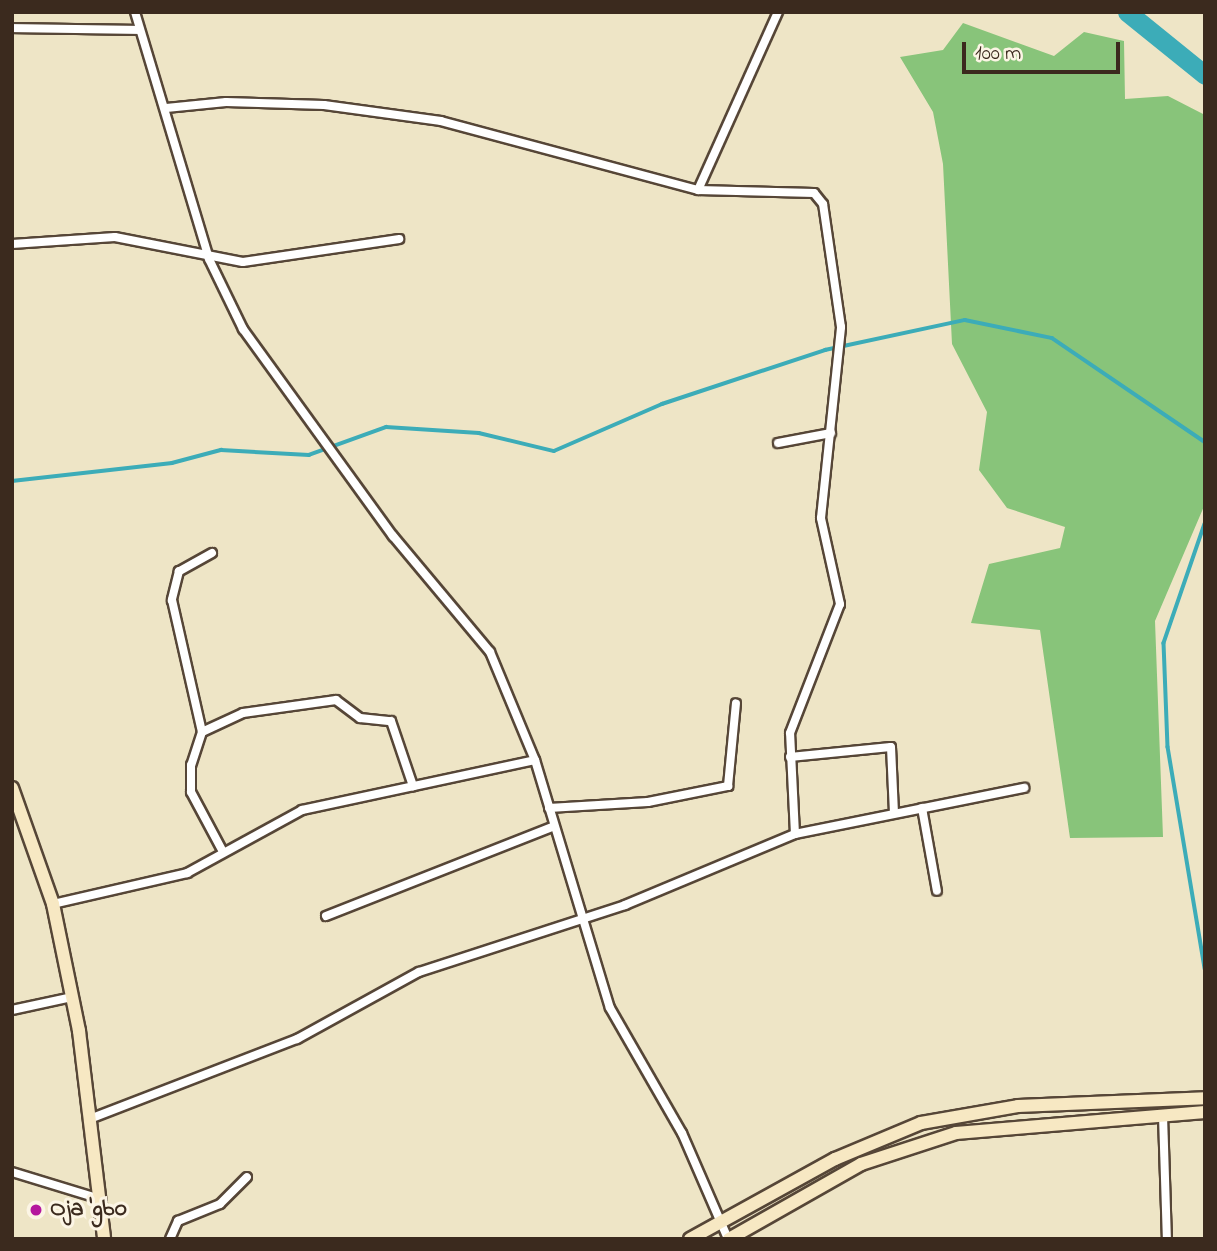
<!DOCTYPE html>
<style>
body{margin:0}
#map{position:relative;width:1217px;height:1251px;overflow:hidden;background:#eee5c6;font-family:"Indie Flower",sans-serif}
div>[style]{position:absolute}
.green>*{inset:0;background:#88c47a}
.stream>*{height:3.5px;margin:-1.75px;padding:0 1.75px;transform-origin:1.75px;border-radius:1.75px;background:#3cacb8}
.river>*{height:19px;margin:-9.5px;padding:0 9.5px;transform-origin:9.5px;border-radius:9.5px;background:#3cacb8}
.roads{filter:drop-shadow(2px 0 #564637) drop-shadow(-2px 0 #564637) drop-shadow(0 2px #564637) drop-shadow(0 -2px #564637)}
.minor>*{height:8px;margin:-4px;padding:0 4px;transform-origin:4px;border-radius:4px;background:#fff}
.secondary>*{height:12px;margin:-6px;padding:0 6px;transform-origin:6px;border-radius:6px;background:#f7e8c3}
.dots>*{width:19px;height:19px;translate:-50% -50%;box-sizing:border-box;border:4px solid #fcf5e5;border-radius:50%}
span{translate:-50% -50%;white-space:nowrap;text-align:center;line-height:1.15;-webkit-text-stroke:6px #fcf5e5;paint-order:stroke}
.poi-label{font-size:24px;color:#3b2a1e;font-weight:700}
.left{translate:0 -50%;text-align:left}
.frame{position:absolute;inset:0;border:14px solid #3b2a1e;pointer-events:none}
.scale{position:absolute;left:962px;top:42px;width:158px;height:32px;box-sizing:border-box;border:4px solid #3b2a1e;border-top:0;padding-left:9px;font-size:21px;line-height:24px;white-space:nowrap;color:#3b2a1e;-webkit-text-stroke:5px #fcf5e5;paint-order:stroke}
</style>
<div id="map">
<div class="green">
<div style="clip-path:polygon(963px 23px,1054px 56px,1084px 32px,1124px 41px,1125px 99px,1168px 96px,1205px 115px,1205px 504px,1155px 621px,1163px 837px,1070px 838px,1040px 630px,971px 623px,989px 564px,1060px 548px,1065px 527px,1007px 508px,979px 470px,987px 412px,952px 344px,943px 164px,933px 112px,900px 57px,943px 50px)"></div>
</div>
<div class="stream">
<div style="left:12px;top:481px;width:161px;rotate:-6.4deg"></div>
<div style="left:172px;top:463px;width:51px;rotate:-14.9deg"></div>
<div style="left:221px;top:450px;width:88px;rotate:3.3deg"></div>
<div style="left:309px;top:455px;width:82px;rotate:-20deg"></div>
<div style="left:386px;top:427px;width:93px;rotate:3.7deg"></div>
<div style="left:479px;top:433px;width:77px;rotate:13.5deg"></div>
<div style="left:554px;top:451px;width:118px;rotate:-23.5deg"></div>
<div style="left:662px;top:404px;width:172px;rotate:-18.3deg"></div>
<div style="left:825px;top:350px;width:143px;rotate:-12.1deg"></div>
<div style="left:965px;top:320px;width:89px;rotate:11.7deg"></div>
<div style="left:1052px;top:338px;width:185px;rotate:34.2deg"></div>
<div style="left:1205px;top:524px;width:126px;rotate:109deg"></div>
<div style="left:1164px;top:643px;width:104px;rotate:87.8deg"></div>
<div style="left:1168px;top:747px;width:225px;rotate:80.5deg"></div>
</div>
<div class="river">
<div style="left:1127px;top:12px;width:100px;rotate:38.9deg"></div>
</div>
<div class="roads">
<div class="minor">
<div style="left:135px;top:12px;width:258px;rotate:73.3deg"></div>
<div style="left:209px;top:259px;width:78px;rotate:64.1deg"></div>
<div style="left:243px;top:329px;width:256px;rotate:54.1deg"></div>
<div style="left:393px;top:536px;width:151px;rotate:50.1deg"></div>
<div style="left:490px;top:652px;width:117px;rotate:67.4deg"></div>
<div style="left:535px;top:760px;width:259px;rotate:73.2deg"></div>
<div style="left:610px;top:1008px;width:144px;rotate:60.1deg"></div>
<div style="left:682px;top:1133px;width:116px;rotate:66.5deg"></div>
<div style="left:12px;top:28px;width:127px;rotate:0.9deg"></div>
<div style="left:698px;top:190px;width:195px;rotate:-65.8deg"></div>
<div style="left:12px;top:244px;width:103px;rotate:-3.9deg"></div>
<div style="left:115px;top:237px;width:130px;rotate:11.1deg"></div>
<div style="left:243px;top:262px;width:158px;rotate:-8.4deg"></div>
<div style="left:778px;top:443px;width:54px;rotate:-10.7deg"></div>
<div style="left:212px;top:553px;width:38px;rotate:151deg"></div>
<div style="left:179px;top:571px;width:30px;rotate:104deg"></div>
<div style="left:172px;top:600px;width:135px;rotate:77.2deg"></div>
<div style="left:202px;top:732px;width:35px;rotate:108deg"></div>
<div style="left:191px;top:765px;width:27px;rotate:90deg"></div>
<div style="left:191px;top:792px;width:66px;rotate:61.9deg"></div>
<div style="left:202px;top:732px;width:45px;rotate:-24.9deg"></div>
<div style="left:243px;top:713px;width:94px;rotate:-8deg"></div>
<div style="left:336px;top:700px;width:30px;rotate:37deg"></div>
<div style="left:360px;top:718px;width:31px;rotate:6deg"></div>
<div style="left:391px;top:721px;width:69px;rotate:71.3deg"></div>
<div style="left:790px;top:757px;width:101px;rotate:-5.7deg"></div>
<div style="left:891px;top:747px;width:65px;rotate:87.4deg"></div>
<div style="left:549px;top:808px;width:99px;rotate:-3.5deg"></div>
<div style="left:648px;top:802px;width:82px;rotate:-11.3deg"></div>
<div style="left:728px;top:786px;width:83px;rotate:-84.5deg"></div>
<div style="left:922px;top:808px;width:84px;rotate:79.8deg"></div>
<div style="left:795px;top:834px;width:234px;rotate:-11.4deg"></div>
<div style="left:53px;top:904px;width:138px;rotate:-13deg"></div>
<div style="left:187px;top:873px;width:131px;rotate:-28.7deg"></div>
<div style="left:302px;top:810px;width:238px;rotate:-12.1deg"></div>
<div style="left:326px;top:916px;width:245px;rotate:-21.5deg"></div>
<div style="left:12px;top:1010px;width:61px;rotate:-12.2deg"></div>
<div style="left:1163px;top:1115px;width:124px;rotate:88.2deg"></div>
<div style="left:92px;top:1118px;width:220px;rotate:-21.1deg"></div>
<div style="left:297px;top:1039px;width:139px;rotate:-28.8deg"></div>
<div style="left:419px;top:972px;width:217px;rotate:-18deg"></div>
<div style="left:625px;top:905px;width:184px;rotate:-22.7deg"></div>
<div style="left:795px;top:834px;width:101px;rotate:-92.8deg"></div>
<div style="left:790px;top:733px;width:138px;rotate:-68.8deg"></div>
<div style="left:840px;top:604px;width:88px;rotate:-102.5deg"></div>
<div style="left:821px;top:518px;width:192px;rotate:-84deg"></div>
<div style="left:841px;top:327px;width:124px;rotate:-98.3deg"></div>
<div style="left:823px;top:204px;width:14px;rotate:-129deg"></div>
<div style="left:814px;top:193px;width:116px;rotate:-178.5deg"></div>
<div style="left:698px;top:190px;width:266px;rotate:-165deg"></div>
<div style="left:441px;top:121px;width:118px;rotate:-172.2deg"></div>
<div style="left:324px;top:105px;width:98px;rotate:-178.2deg"></div>
<div style="left:226px;top:102px;width:60px;rotate:174.3deg"></div>
<div style="left:12px;top:1172px;width:89px;rotate:17deg"></div>
<div style="left:170px;top:1239px;width:20px;rotate:-66deg"></div>
<div style="left:178px;top:1221px;width:45px;rotate:-22deg"></div>
<div style="left:220px;top:1204px;width:38px;rotate:-45deg"></div>
</div>
<div class="secondary">
<div style="left:12px;top:788px;width:123px;rotate:70.5deg"></div>
<div style="left:53px;top:904px;width:130px;rotate:78.4deg"></div>
<div style="left:79px;top:1031px;width:209px;rotate:83.1deg"></div>
<div style="left:690px;top:1239px;width:166px;rotate:-28.9deg"></div>
<div style="left:835px;top:1159px;width:93px;rotate:-22.7deg"></div>
<div style="left:921px;top:1123px;width:98px;rotate:-9.9deg"></div>
<div style="left:1018px;top:1106px;width:187px;rotate:-2.4deg"></div>
<div style="left:729px;top:1239px;width:152px;rotate:-29.6deg"></div>
<div style="left:861px;top:1164px;width:100px;rotate:-18.1deg"></div>
<div style="left:956px;top:1133px;width:250px;rotate:-4.8deg"></div>
</div>
</div>
<div class="dots">
<div style="left:36px;top:1210px;background:#b5179e"></div>
</div>
<div class="poi-label">
<span class="left" style="left:50px;top:1210px">Oja 'gbo</span>
</div>
<div class="frame"></div>
<div class="scale">100 m</div>
</div>
